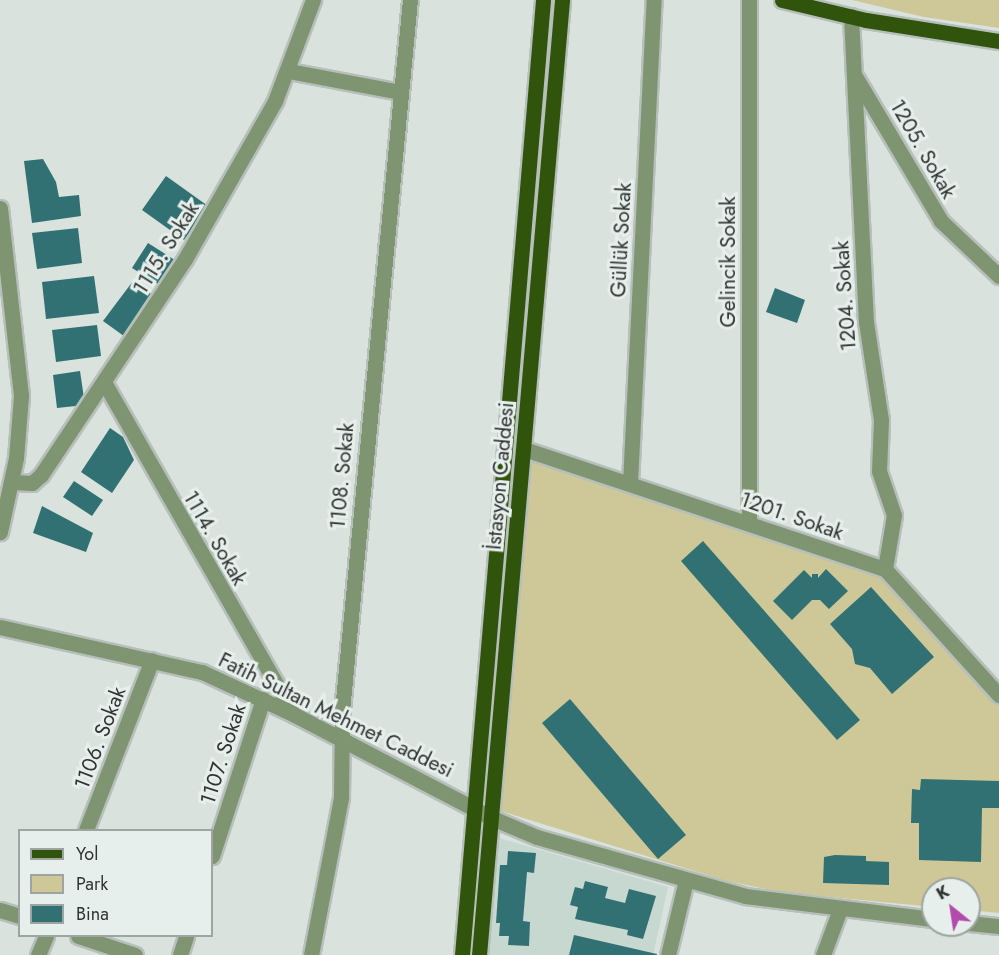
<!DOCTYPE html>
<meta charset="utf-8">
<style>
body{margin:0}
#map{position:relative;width:999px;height:955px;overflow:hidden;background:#d9e2dd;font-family:Jost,sans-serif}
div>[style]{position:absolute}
.built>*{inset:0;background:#c7d8d0}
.green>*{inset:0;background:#cec797}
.building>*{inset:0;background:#317173}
.roads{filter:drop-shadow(2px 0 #b7bfbb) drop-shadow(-2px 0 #b7bfbb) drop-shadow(0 2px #b7bfbb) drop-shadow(0 -2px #b7bfbb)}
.minor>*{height:15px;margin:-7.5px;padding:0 7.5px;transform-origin:7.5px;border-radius:7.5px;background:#7f9471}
.major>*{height:15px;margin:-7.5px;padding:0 7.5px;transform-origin:7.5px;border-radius:7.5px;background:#30540c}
span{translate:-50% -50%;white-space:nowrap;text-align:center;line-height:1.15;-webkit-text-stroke:6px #e6efeb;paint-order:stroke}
.street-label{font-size:21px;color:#303332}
.legend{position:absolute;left:18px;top:829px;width:195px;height:108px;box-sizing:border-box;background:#e6efeb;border:2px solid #9da4a1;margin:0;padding:8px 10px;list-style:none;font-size:18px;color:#303332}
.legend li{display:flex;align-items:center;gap:12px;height:30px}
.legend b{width:30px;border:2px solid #9da4a1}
.north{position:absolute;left:921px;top:877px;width:60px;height:60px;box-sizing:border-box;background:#e6efeb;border:2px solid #9da4a1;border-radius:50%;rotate:330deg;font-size:16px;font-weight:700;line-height:24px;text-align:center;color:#303332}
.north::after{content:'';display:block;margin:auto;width:21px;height:27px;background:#b44aab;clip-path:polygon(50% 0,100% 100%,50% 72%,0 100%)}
</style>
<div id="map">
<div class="built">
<div style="clip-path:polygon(499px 838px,668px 887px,653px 955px,486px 955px)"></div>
</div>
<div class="green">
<div style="clip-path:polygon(852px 0,999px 0,999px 28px,924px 17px)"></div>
<div style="clip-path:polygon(530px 459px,882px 574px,999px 702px,999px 913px,969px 910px,969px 889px,933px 889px,933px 907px,780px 892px,727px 881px,501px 811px)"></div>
</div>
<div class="building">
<div style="clip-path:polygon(43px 159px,56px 182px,59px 197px,79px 195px,81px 216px,32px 223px,24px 161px)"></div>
<div style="clip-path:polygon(166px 176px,208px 206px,184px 240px,142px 210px)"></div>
<div style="clip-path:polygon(78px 228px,82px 263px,37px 269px,32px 233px)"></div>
<div style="clip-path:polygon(148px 243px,178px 262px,163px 287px,132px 268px)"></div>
<div style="clip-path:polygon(94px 276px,99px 313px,46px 319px,42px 282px)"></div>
<div style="clip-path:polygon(133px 281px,158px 299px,128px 339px,103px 321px)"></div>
<div style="clip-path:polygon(775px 288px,805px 300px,797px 323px,766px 312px)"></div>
<div style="clip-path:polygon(97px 325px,101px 356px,56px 362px,52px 330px)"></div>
<div style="clip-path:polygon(80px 371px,85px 405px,57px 408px,53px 375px)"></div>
<div style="clip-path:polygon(110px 428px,123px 437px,134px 460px,112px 493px,81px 472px)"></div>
<div style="clip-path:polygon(74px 481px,103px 500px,92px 516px,63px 497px)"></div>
<div style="clip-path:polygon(42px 506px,93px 533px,86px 552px,33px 533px)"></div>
<div style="clip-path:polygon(703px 541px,860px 720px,837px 740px,681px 561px)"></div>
<div style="clip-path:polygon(826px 569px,848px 591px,829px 609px,820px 600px,812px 600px,792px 620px,773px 601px,804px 570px,812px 578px,812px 574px,818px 574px,818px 578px)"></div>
<div style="clip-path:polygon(871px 587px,934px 657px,892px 694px,870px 668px,855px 664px,852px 649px,830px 624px)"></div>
<div style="clip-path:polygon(570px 699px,686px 835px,658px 859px,542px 723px)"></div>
<div style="clip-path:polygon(921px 779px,999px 781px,999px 808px,982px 808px,981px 862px,919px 860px,919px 823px,911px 823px,912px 789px,920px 790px)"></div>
<div style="clip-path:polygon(508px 851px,536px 853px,534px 873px,527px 872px,523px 921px,530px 922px,529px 946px,508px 945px,509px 936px,499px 936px,500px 923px,496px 923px,500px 865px,507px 865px)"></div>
<div style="clip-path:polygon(835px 855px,866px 856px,866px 861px,889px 862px,889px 885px,823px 883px,824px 857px)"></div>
<div style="clip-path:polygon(585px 881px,608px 887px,605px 898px,625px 903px,629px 889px,656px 896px,643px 939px,627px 935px,628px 930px,575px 919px,578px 907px,570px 905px,575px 887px,583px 889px)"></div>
<div style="clip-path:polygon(574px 935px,657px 954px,657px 955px,569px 955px)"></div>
</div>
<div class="roads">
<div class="minor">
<div style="left:749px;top:0;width:523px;rotate:90deg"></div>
<div style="left:851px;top:16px;width:306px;rotate:87.2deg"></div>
<div style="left:866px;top:322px;width:99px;rotate:81.3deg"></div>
<div style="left:881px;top:420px;width:51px;rotate:92.2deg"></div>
<div style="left:879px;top:471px;width:46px;rotate:71.2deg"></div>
<div style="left:894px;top:515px;width:55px;rotate:99.5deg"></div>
<div style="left:289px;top:71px;width:113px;rotate:10.7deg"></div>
<div style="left:855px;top:76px;width:169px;rotate:59.3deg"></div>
<div style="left:941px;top:221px;width:80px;rotate:43.5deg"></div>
<div style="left:0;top:208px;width:189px;rotate:83.6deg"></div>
<div style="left:21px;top:396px;width:62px;rotate:94.6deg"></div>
<div style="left:16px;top:458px;width:76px;rotate:102.2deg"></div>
<div style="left:104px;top:382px;width:382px;rotate:60.3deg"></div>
<div style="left:524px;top:449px;width:380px;rotate:18.4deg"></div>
<div style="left:885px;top:569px;width:170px;rotate:47.9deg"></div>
<div style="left:12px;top:482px;width:20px;rotate:3deg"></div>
<div style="left:32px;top:483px;width:12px;rotate:-42deg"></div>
<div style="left:41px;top:475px;width:260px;rotate:-56.3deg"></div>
<div style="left:185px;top:259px;width:182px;rotate:-60.3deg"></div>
<div style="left:275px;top:101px;width:108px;rotate:-69.4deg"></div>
<div style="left:630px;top:483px;width:484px;rotate:-87.2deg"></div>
<div style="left:0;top:627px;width:207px;rotate:12.6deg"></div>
<div style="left:202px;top:672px;width:100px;rotate:24.8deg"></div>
<div style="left:293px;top:714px;width:225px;rotate:27.6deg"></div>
<div style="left:492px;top:818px;width:49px;rotate:22.9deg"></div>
<div style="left:537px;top:837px;width:216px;rotate:15.8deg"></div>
<div style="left:745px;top:896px;width:189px;rotate:7deg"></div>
<div style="left:86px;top:830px;width:182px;rotate:-68.8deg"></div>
<div style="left:212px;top:856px;width:165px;rotate:-72deg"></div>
<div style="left:0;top:910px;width:21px;rotate:17deg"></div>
<div style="left:969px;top:923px;width:30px;rotate:6deg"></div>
<div style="left:78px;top:936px;width:60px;rotate:18.4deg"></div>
<div style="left:38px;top:955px;width:21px;rotate:-67deg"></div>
<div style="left:180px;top:955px;width:20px;rotate:-72deg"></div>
<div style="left:311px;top:955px;width:161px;rotate:-79.2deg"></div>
<div style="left:341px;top:797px;width:86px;rotate:-89.3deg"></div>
<div style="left:342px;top:711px;width:714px;rotate:-84.54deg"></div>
<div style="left:668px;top:955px;width:77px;rotate:-76.5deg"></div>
<div style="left:823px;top:955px;width:49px;rotate:-69.7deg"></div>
</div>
<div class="major">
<div style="left:782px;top:0;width:86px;rotate:13.4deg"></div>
<div style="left:866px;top:20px;width:135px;rotate:9deg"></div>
<div style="left:462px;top:955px;width:958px;rotate:-85.15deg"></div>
<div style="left:479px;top:955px;width:959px;rotate:-85.03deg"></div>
</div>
</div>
<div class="street-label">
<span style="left:923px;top:149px;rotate:60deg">1205. Sokak</span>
<span style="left:621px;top:240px;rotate:-87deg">Güllük Sokak</span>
<span style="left:166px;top:248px;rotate:-58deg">1115. Sokak</span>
<span style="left:728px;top:262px;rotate:-90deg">Gelincik Sokak</span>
<span style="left:845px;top:296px;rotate:-94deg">1204. Sokak</span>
<span style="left:342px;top:476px;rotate:-85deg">1108. Sokak</span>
<span style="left:500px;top:476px;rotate:-85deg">İstasyon Caddesi</span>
<span style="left:792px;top:516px;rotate:19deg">1201. Sokak</span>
<span style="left:215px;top:538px;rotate:60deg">1114. Sokak</span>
<span style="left:336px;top:715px;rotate:26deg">Fatih Sultan Mehmet Caddesi</span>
<span style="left:100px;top:738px;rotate:-69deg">1106. Sokak</span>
<span style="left:223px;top:754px;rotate:-72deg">1107. Sokak</span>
</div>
<ul class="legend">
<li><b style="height:8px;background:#30540c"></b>Yol</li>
<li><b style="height:16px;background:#cec797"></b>Park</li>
<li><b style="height:16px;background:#317173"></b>Bina</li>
</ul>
<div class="north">K</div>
</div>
